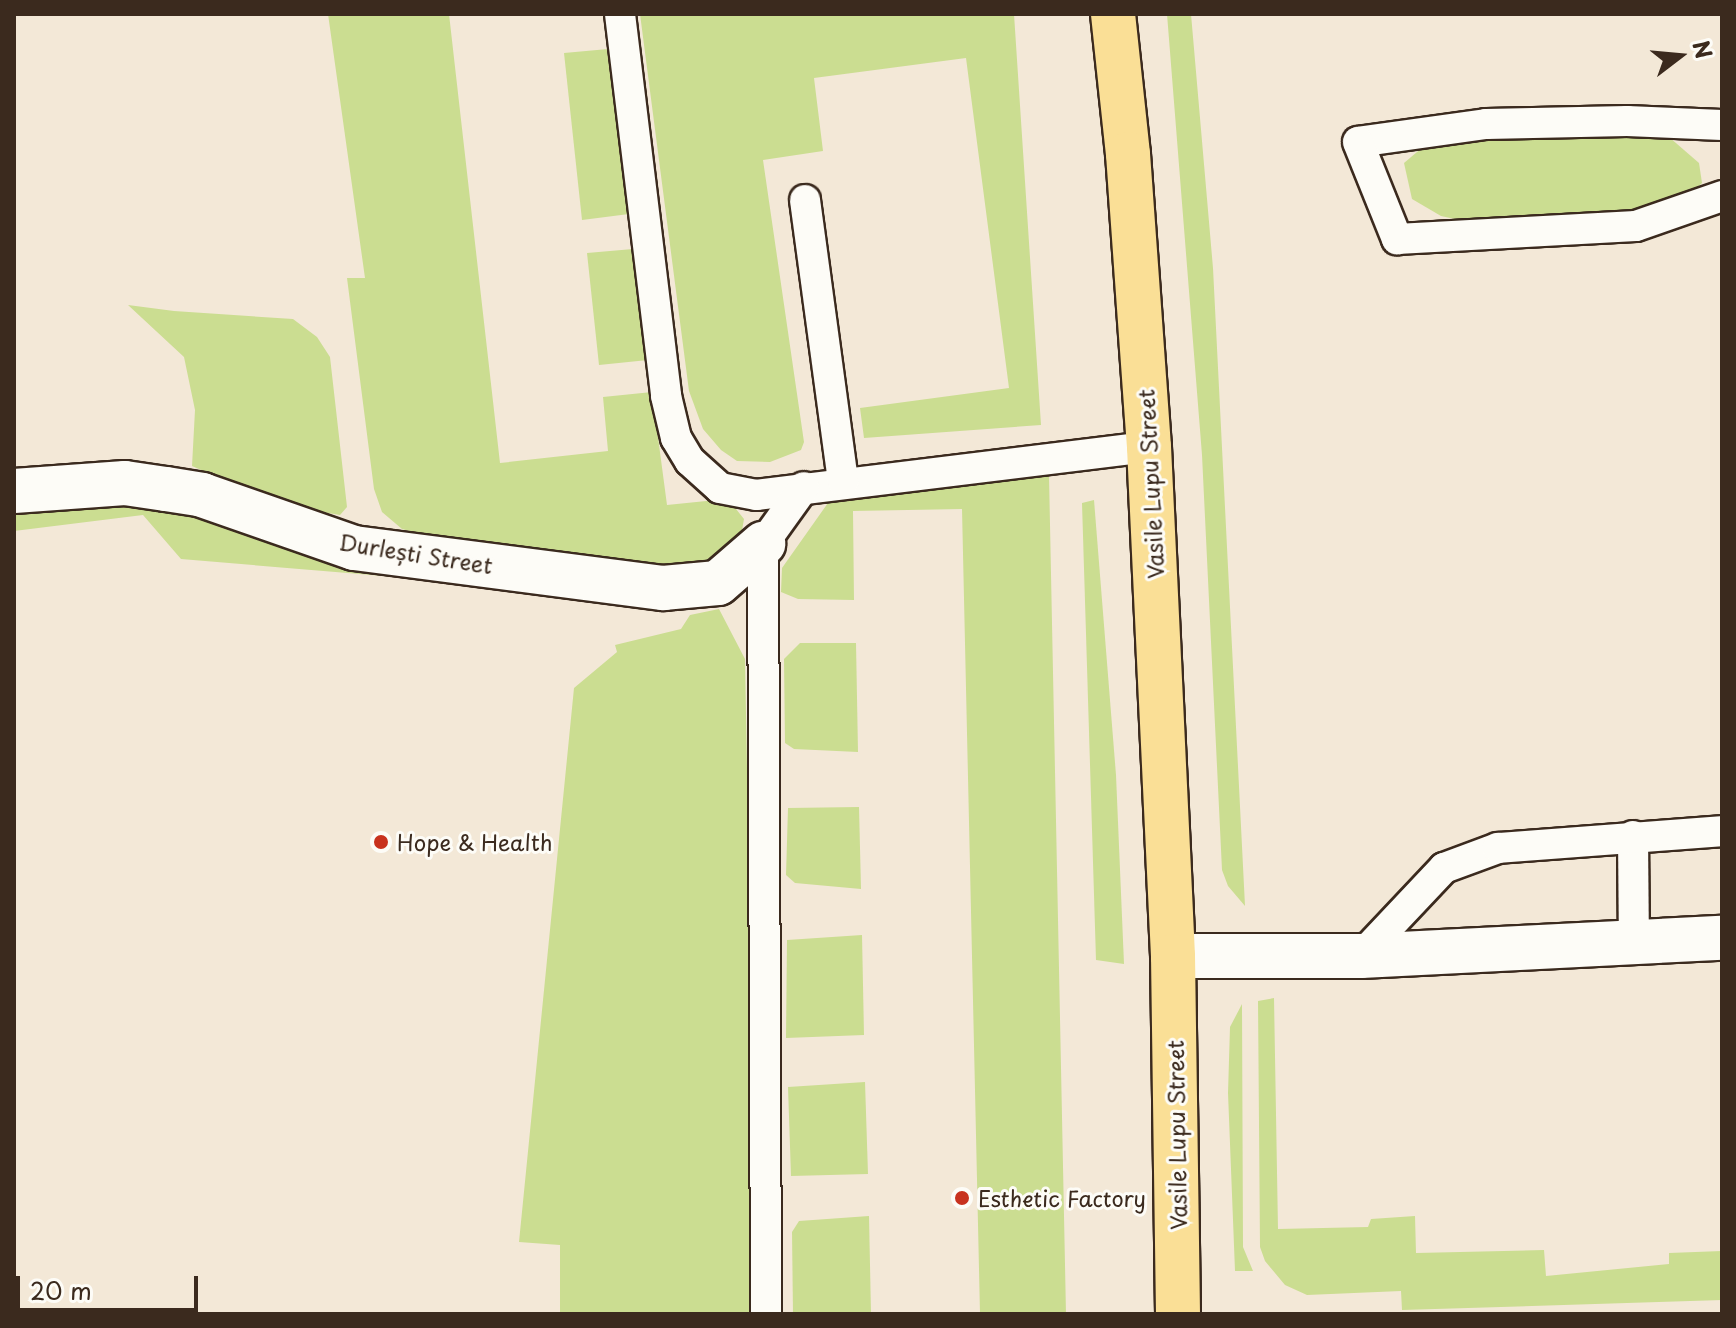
<!DOCTYPE html>
<meta charset="utf-8">
<style>
body{margin:0}
#map{position:relative;width:1736px;height:1328px;overflow:hidden;background:#f3e8d7;font-family:"Playpen Sans",sans-serif}
div>[style]{position:absolute}
.green>*{inset:0;background:#cbdd91}
.roads{filter:drop-shadow(2px 0 #3b2a1e) drop-shadow(-2px 0 #3b2a1e) drop-shadow(0 2px #3b2a1e) drop-shadow(0 -2px #3b2a1e)}
.service>*{height:30px;margin:-15px;padding:0 15px;transform-origin:15px;border-radius:15px;background:#fdfcf7}
.minor>*{height:44px;margin:-22px;padding:0 22px;transform-origin:22px;border-radius:22px;background:#fdfcf7}
.primary>*{height:44px;margin:-22px;padding:0 22px;transform-origin:22px;border-radius:22px;background:#fadf96}
.dots>*{width:22px;height:22px;translate:-50% -50%;box-sizing:border-box;border:4px solid #fdfcf7;border-radius:50%}
span{translate:-50% -50%;white-space:nowrap;text-align:center;line-height:1.15;-webkit-text-stroke:6px #fdfcf7;paint-order:stroke}
.street-label{font-size:22px;color:#3b2a1e}
.poi-label{font-size:22px;color:#3b2a1e}
.left{translate:0 -50%;text-align:left}
.frame{position:absolute;inset:0;border:16px solid #3b2a1e;pointer-events:none}
.north{position:absolute;left:1640px;top:16px;width:80px;height:80px;-webkit-text-stroke:6px #fdfcf7;paint-order:stroke;rotate:74deg;font-size:22px;font-weight:700;line-height:32px;text-align:center;color:#3b2a1e}
.north::after{content:'';display:block;margin:auto;width:28px;height:36px;background:#3b2a1e;clip-path:polygon(50% 0,100% 100%,50% 72%,0 100%)}
.scale{position:absolute;left:16px;top:1276px;width:182px;height:36px;box-sizing:border-box;border:4px solid #3b2a1e;border-top:0;padding-left:10px;font-size:24px;line-height:28px;white-space:nowrap;color:#3b2a1e;-webkit-text-stroke:6px #fdfcf7;paint-order:stroke}
</style>
<div id="map">
<div class="green">
<div style="clip-path:polygon(328px 14px,449px 14px,500px 463px,608px 451px,603px 397px,652px 392px,667px 505px,716px 500px,732px 504px,744px 519px,741px 536px,709px 567px,691px 575px,428px 536px,402px 529px,382px 512px,374px 489px,347px 278px,365px 278px)"></div>
<div style="clip-path:polygon(640px 14px,1014px 14px,1041px 425px,864px 438px,860px 408px,1009px 388px,966px 58px,814px 78px,823px 151px,763px 160px,804px 442px,801px 450px,770px 462px,737px 461px,721px 450px,703px 429px,689px 391px)"></div>
<div style="clip-path:polygon(1167px 14px,1191px 14px,1213px 268px,1245px 906px,1228px 886px,1222px 870px,1202px 455px)"></div>
<div style="clip-path:polygon(608px 49px,629px 214px,582px 220px,564px 53px)"></div>
<div style="clip-path:polygon(1493px 136px,1669px 137px,1699px 163px,1702px 183px,1690px 194px,1641px 211px,1464px 221px,1441px 216px,1412px 199px,1404px 163px,1430px 141px)"></div>
<div style="clip-path:polygon(633px 249px,648px 360px,599px 365px,587px 253px)"></div>
<div style="clip-path:polygon(128px 305px,174px 311px,293px 319px,317px 337px,330px 357px,347px 507px,340px 515px,281px 505px,192px 466px,195px 410px,184px 357px)"></div>
<div style="clip-path:polygon(1031px 472px,1049px 475px,1066px 1314px,980px 1314px,962px 509px,853px 511px,854px 600px,798px 599px,781px 592px,782px 568px,835px 493px)"></div>
<div style="clip-path:polygon(1094px 500px,1116px 775px,1124px 964px,1096px 960px,1082px 503px)"></div>
<div style="clip-path:polygon(147px 504px,598px 594px,181px 559px,143px 515px,14px 531px,14px 506px)"></div>
<div style="clip-path:polygon(719px 609px,745px 659px,757px 1314px,560px 1314px,560px 1245px,519px 1242px,574px 688px,617px 652px,615px 645px,681px 629px,690px 615px)"></div>
<div style="clip-path:polygon(800px 643px,856px 643px,858px 752px,794px 749px,785px 743px,784px 659px)"></div>
<div style="clip-path:polygon(859px 807px,861px 889px,795px 883px,786px 875px,788px 808px)"></div>
<div style="clip-path:polygon(862px 935px,864px 1035px,786px 1038px,787px 940px)"></div>
<div style="clip-path:polygon(1274px 998px,1278px 1229px,1368px 1227px,1371px 1219px,1415px 1216px,1416px 1253px,1544px 1250px,1546px 1276px,1669px 1264px,1669px 1253px,1722px 1251px,1722px 1300px,1402px 1310px,1401px 1291px,1307px 1295px,1285px 1285px,1265px 1261px,1260px 1247px,1258px 1001px)"></div>
<div style="clip-path:polygon(1242px 1004px,1243px 1247px,1253px 1271px,1235px 1271px,1228px 1093px,1230px 1027px)"></div>
<div style="clip-path:polygon(865px 1082px,868px 1174px,791px 1176px,788px 1087px)"></div>
<div style="clip-path:polygon(869px 1216px,871px 1314px,793px 1314px,792px 1232px,799px 1221px)"></div>
</div>
<div class="roads">
<div class="service">
<div style="left:620px;top:14px;width:385px;rotate:83.1deg"></div>
<div style="left:666px;top:396px;width:43px;rotate:76.6deg"></div>
<div style="left:676px;top:438px;width:27px;rotate:59deg"></div>
<div style="left:690px;top:461px;width:40px;rotate:42deg"></div>
<div style="left:720px;top:488px;width:37px;rotate:11deg"></div>
<div style="left:756px;top:495px;width:396px;rotate:-7deg"></div>
<div style="left:1722px;top:125px;width:95px;rotate:-177.6deg"></div>
<div style="left:1627px;top:121px;width:141px;rotate:178.8deg"></div>
<div style="left:1486px;top:124px;width:129px;rotate:172deg"></div>
<div style="left:1358px;top:142px;width:105px;rotate:68.1deg"></div>
<div style="left:1397px;top:239px;width:239px;rotate:-3.1deg"></div>
<div style="left:1636px;top:226px;width:91px;rotate:-19.2deg"></div>
<div style="left:805px;top:200px;width:285px;rotate:82.3deg"></div>
<div style="left:1633px;top:836px;width:106px;rotate:89.5deg"></div>
<div style="left:1361px;top:956px;width:121px;rotate:-46.7deg"></div>
<div style="left:1444px;top:868px;width:58px;rotate:-20.3deg"></div>
<div style="left:1498px;top:848px;width:225px;rotate:-4.3deg"></div>
<div style="left:766px;top:1314px;width:770px;rotate:-90.22deg"></div>
<div style="left:763px;top:544px;width:70px;rotate:-54.3deg"></div>
</div>
<div class="minor">
<div style="left:14px;top:491px;width:111px;rotate:-4.1deg"></div>
<div style="left:125px;top:483px;width:41px;rotate:8.3deg"></div>
<div style="left:166px;top:489px;width:36px;rotate:9deg"></div>
<div style="left:202px;top:495px;width:161px;rotate:19.2deg"></div>
<div style="left:354px;top:548px;width:312px;rotate:7.4deg"></div>
<div style="left:663px;top:588px;width:55px;rotate:-5.2deg"></div>
<div style="left:718px;top:583px;width:60px;rotate:-40.9deg"></div>
<div style="left:1173px;top:956px;width:188px"></div>
<div style="left:1361px;top:956px;width:361px;rotate:-2.9deg"></div>
</div>
<div class="primary">
<div style="left:1113px;top:14px;width:141px;rotate:83.9deg"></div>
<div style="left:1128px;top:154px;width:294px;rotate:85.9deg"></div>
<div style="left:1149px;top:447px;width:510px;rotate:87.3deg"></div>
<div style="left:1173px;top:956px;width:358px;rotate:89.2deg"></div>
</div>
</div>
<div class="dots">
<div style="left:381px;top:842px;background:#c8321e"></div>
<div style="left:962px;top:1198px;background:#c8321e"></div>
</div>
<div class="street-label">
<span style="left:1150px;top:484px;rotate:-93deg">Vasile Lupu Street</span>
<span style="left:416px;top:553px;rotate:9deg">Durlești Street</span>
<span style="left:1176px;top:1135px;rotate:-91deg">Vasile Lupu Street</span>
</div>
<div class="poi-label">
<span class="left" style="left:397px;top:842px">Hope &amp; Health</span>
<span class="left" style="left:978px;top:1198px">Esthetic Factory</span>
</div>
<div class="frame"></div>
<div class="north">N</div>
<div class="scale">20 m</div>
</div>
